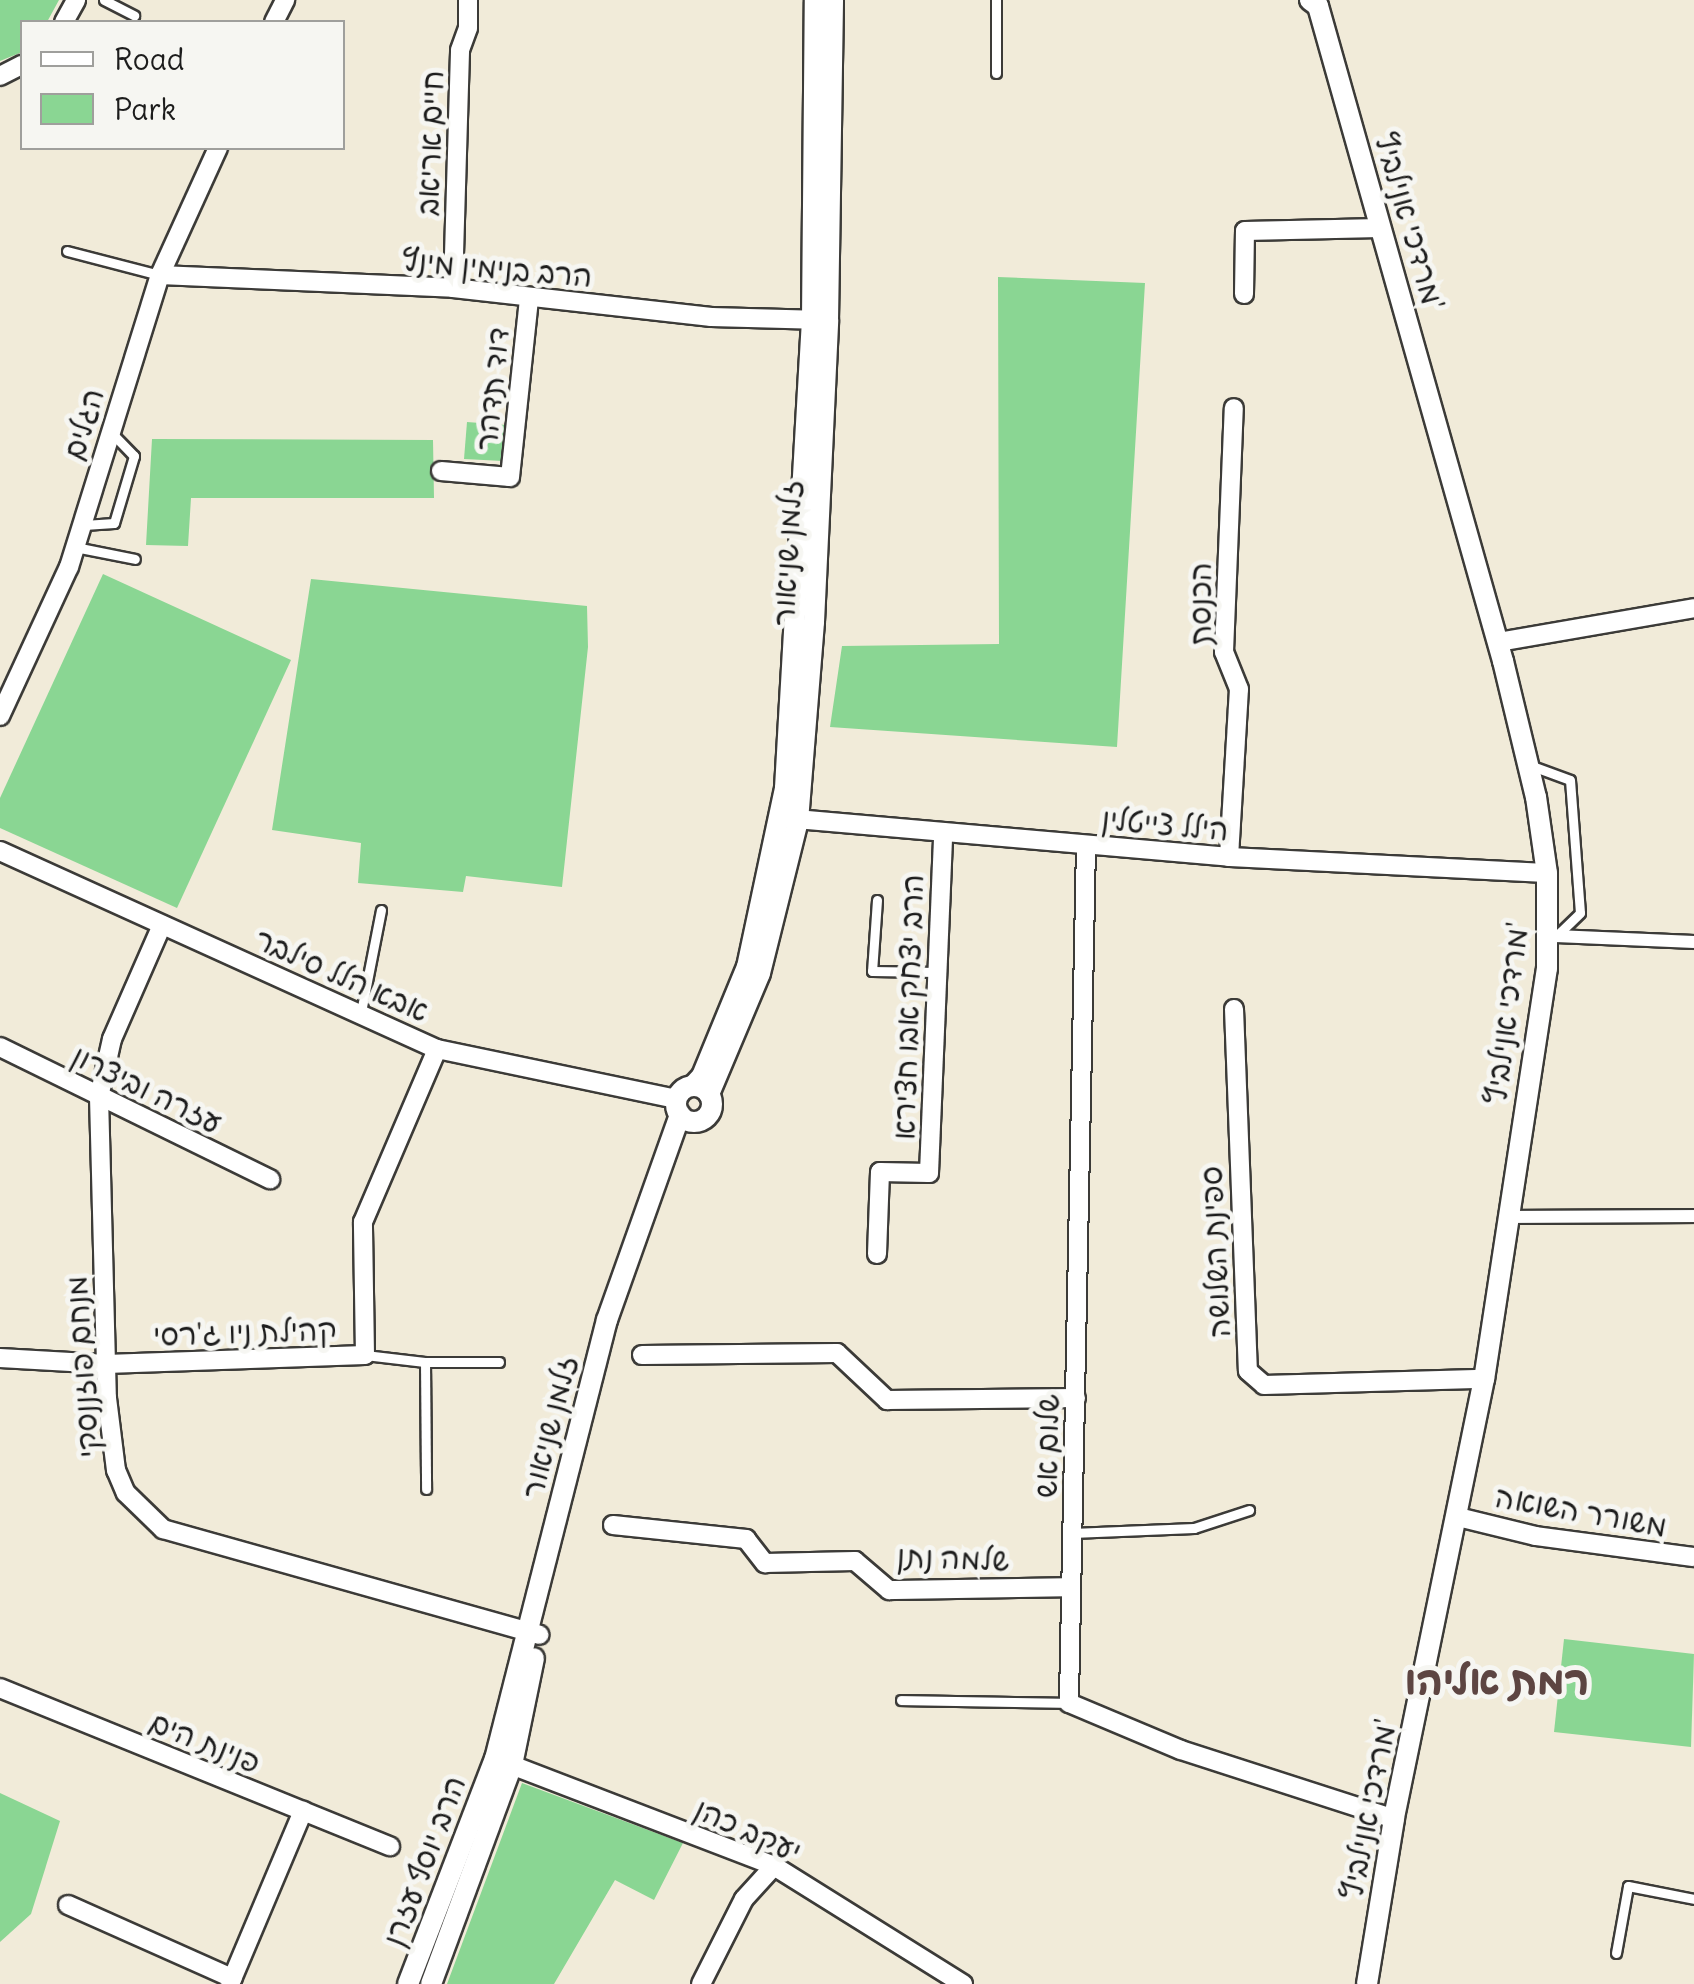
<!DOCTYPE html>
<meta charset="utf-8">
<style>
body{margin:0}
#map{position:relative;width:1694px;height:1984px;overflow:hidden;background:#f1ebd9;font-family:Delius,"Playpen Sans Hebrew",sans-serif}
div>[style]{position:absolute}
.green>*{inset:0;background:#8ad693}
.roads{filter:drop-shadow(2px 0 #3c3b38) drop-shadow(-2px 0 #3c3b38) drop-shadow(0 2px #3c3b38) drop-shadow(0 -2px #3c3b38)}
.service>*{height:9px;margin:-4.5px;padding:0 4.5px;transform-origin:4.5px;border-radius:4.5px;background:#fff}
.pedestrian>*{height:12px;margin:-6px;padding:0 6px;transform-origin:6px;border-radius:6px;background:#fff}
.minor>*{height:18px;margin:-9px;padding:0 9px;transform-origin:9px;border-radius:9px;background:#fff}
.tertiary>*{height:20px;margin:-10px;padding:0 10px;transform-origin:10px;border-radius:10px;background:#fff}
.tertiary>.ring{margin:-10px;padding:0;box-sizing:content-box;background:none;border:20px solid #fff;border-radius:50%}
span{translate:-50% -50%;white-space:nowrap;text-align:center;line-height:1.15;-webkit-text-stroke:10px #f6f6f2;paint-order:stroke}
.street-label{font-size:30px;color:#1c1c1c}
.district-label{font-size:40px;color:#5d4542;font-weight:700}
.legend{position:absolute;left:20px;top:20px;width:325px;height:130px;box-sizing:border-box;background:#f6f6f2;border:2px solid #9f9f9c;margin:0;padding:12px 18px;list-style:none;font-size:30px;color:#1c1c1c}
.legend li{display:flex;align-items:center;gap:20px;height:50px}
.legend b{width:50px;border:2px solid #9f9f9c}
</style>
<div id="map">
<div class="green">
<div style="clip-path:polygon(0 0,59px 0,47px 22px,22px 22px,22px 52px,0 61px)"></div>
<div style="clip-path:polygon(998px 277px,1145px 283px,1117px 747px,830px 727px,842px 646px,999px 644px)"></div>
<div style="clip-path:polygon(467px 422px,506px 425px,503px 461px,464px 459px)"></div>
<div style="clip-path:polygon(152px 439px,433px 440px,434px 498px,191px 498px,188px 546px,146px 545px)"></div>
<div style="clip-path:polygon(103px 574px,291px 660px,177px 908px,0 828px,0 798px)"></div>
<div style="clip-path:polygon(311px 579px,587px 606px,588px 647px,562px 887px,466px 876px,463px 892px,358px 883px,361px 843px,272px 830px)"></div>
<div style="clip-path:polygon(1564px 1639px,1694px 1654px,1691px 1747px,1554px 1732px)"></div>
<div style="clip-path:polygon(522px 1783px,683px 1843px,654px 1900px,615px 1880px,554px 1984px,447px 1984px)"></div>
<div style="clip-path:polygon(0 1793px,60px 1821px,31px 1914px,0 1942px)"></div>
</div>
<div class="roads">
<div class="service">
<div style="left:104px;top:0;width:34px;rotate:27deg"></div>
<div style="left:996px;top:73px;width:73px;rotate:-90deg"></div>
<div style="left:67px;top:251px;width:96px;rotate:14.5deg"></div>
<div style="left:84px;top:525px;width:30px;rotate:-4deg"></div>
<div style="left:114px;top:523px;width:70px;rotate:-73.4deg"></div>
<div style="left:134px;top:456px;width:35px;rotate:-134deg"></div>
<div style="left:75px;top:547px;width:61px;rotate:11.3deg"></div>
<div style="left:1532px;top:766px;width:40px;rotate:20.2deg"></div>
<div style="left:1570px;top:780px;width:133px;rotate:85.7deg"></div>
<div style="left:1580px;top:913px;width:36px;rotate:136deg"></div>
<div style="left:877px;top:900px;width:71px;rotate:94deg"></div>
<div style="left:872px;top:971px;width:65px;rotate:0.9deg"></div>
<div style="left:361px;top:1012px;width:104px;rotate:-78.9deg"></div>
<div style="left:365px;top:1355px;width:60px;rotate:6.7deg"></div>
<div style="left:425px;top:1362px;width:74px"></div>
<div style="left:425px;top:1362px;width:127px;rotate:89.5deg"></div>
<div style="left:1072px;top:1533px;width:122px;rotate:-2.3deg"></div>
<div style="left:1194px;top:1528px;width:58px;rotate:-18.1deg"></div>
<div style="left:901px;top:1700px;width:168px;rotate:1deg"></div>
<div style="left:1616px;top:1953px;width:68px;rotate:-79.8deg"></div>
<div style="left:1628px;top:1886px;width:67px;rotate:11.1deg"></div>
</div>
<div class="pedestrian">
<div style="left:1556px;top:936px;width:138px;rotate:2.5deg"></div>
<div style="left:1509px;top:1217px;width:185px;rotate:-0.3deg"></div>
</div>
<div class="minor">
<div style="left:64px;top:22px;width:25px;rotate:-61deg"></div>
<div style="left:274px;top:22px;width:25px;rotate:-63deg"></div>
<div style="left:0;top:76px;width:25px;rotate:-27deg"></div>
<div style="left:160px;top:275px;width:293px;rotate:2.5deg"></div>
<div style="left:453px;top:288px;width:260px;rotate:6.4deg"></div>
<div style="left:711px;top:317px;width:112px;rotate:1.5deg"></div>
<div style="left:453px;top:288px;width:238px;rotate:-88.3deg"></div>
<div style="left:460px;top:50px;width:23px;rotate:-70deg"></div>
<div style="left:468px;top:28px;width:28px;rotate:-90deg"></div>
<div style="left:1244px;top:294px;width:63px;rotate:-89.1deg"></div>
<div style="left:1245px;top:231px;width:135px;rotate:-1.3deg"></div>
<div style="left:441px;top:471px;width:69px;rotate:5deg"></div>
<div style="left:510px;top:477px;width:180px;rotate:-83.9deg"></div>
<div style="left:1498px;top:642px;width:199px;rotate:-9.8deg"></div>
<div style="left:0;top:716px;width:164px;rotate:-65.2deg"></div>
<div style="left:69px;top:567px;width:306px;rotate:-72.7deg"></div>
<div style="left:160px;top:275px;width:140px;rotate:-65.5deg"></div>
<div style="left:785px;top:818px;width:446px;rotate:5deg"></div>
<div style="left:1229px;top:857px;width:318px;rotate:2.9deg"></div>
<div style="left:1086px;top:845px;width:858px;rotate:91.14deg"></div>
<div style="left:1069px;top:1703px;width:121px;rotate:22.8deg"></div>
<div style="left:1181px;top:1750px;width:224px;rotate:17.9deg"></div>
<div style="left:0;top:851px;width:480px;rotate:24.4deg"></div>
<div style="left:437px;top:1049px;width:245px;rotate:11.8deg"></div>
<div style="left:1229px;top:857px;width:168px;rotate:-86.6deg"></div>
<div style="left:1239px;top:689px;width:40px;rotate:-112deg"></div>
<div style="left:1224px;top:652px;width:244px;rotate:-87.7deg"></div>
<div style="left:162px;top:925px;width:124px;rotate:113.7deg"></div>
<div style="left:112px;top:1039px;width:59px;rotate:102.6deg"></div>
<div style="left:99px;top:1097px;width:301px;rotate:88.5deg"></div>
<div style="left:107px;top:1398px;width:73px;rotate:82.9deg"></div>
<div style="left:116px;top:1470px;width:25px;rotate:67deg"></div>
<div style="left:126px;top:1493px;width:52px;rotate:44.2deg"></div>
<div style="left:163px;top:1529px;width:391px;rotate:15.7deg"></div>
<div style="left:1234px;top:1009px;width:362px;rotate:87.8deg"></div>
<div style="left:1248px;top:1371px;width:21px;rotate:41deg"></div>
<div style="left:1264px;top:1385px;width:220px;rotate:-1.6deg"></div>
<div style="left:0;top:1047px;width:301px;rotate:26.1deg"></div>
<div style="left:877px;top:1254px;width:82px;rotate:-87.9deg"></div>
<div style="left:880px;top:1172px;width:49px;rotate:1.2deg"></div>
<div style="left:929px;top:1173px;width:341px;rotate:-87.6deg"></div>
<div style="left:642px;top:1355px;width:195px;rotate:-0.6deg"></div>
<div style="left:837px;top:1353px;width:69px;rotate:43.2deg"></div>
<div style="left:887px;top:1400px;width:189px;rotate:-0.6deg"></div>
<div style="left:0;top:1358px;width:106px;rotate:3.2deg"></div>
<div style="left:106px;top:1364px;width:259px;rotate:-2deg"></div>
<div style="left:365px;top:1355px;width:133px;rotate:-90.9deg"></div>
<div style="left:363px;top:1222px;width:188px;rotate:-66.8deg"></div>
<div style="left:1458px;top:1517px;width:80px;rotate:13.7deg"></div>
<div style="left:1536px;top:1536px;width:159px;rotate:7.6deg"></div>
<div style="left:613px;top:1525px;width:134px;rotate:6deg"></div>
<div style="left:746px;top:1539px;width:31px;rotate:52deg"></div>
<div style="left:765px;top:1563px;width:90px;rotate:-1.3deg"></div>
<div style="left:855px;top:1561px;width:45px;rotate:40.5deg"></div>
<div style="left:889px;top:1590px;width:182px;rotate:-0.9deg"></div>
<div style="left:0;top:1688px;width:421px;rotate:22.1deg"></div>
<div style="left:501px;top:1761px;width:292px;rotate:21deg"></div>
<div style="left:774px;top:1866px;width:223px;rotate:32deg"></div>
<div style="left:68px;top:1905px;width:180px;rotate:24deg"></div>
<div style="left:230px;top:1984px;width:188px;rotate:-67.1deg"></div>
<div style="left:701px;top:1984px;width:95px;rotate:-63.2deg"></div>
<div style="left:744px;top:1899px;width:45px;rotate:-47.7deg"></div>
</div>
<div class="tertiary">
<div style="left:1310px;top:0;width:10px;rotate:37deg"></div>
<div style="left:1318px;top:6px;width:681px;rotate:74.23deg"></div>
<div style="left:1503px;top:661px;width:140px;rotate:76.4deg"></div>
<div style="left:1536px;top:797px;width:77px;rotate:81.8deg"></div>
<div style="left:1547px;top:873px;width:95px;rotate:90deg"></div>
<div style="left:1547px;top:968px;width:416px;rotate:98.7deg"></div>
<div style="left:1484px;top:1379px;width:449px;rotate:101.6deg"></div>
<div style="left:1394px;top:1819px;width:167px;rotate:99.3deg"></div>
<div style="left:693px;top:1086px;width:13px;rotate:-48deg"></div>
<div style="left:702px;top:1076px;width:118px;rotate:-67.6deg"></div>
<div style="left:747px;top:967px;width:183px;rotate:-78deg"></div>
<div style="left:785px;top:788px;width:469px;rotate:-86.7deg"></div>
<div style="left:812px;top:320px;width:320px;rotate:-89.5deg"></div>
<div class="ring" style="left:676px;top:1086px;width:16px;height:16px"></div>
<div style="left:709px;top:1094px;width:131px;rotate:-67.1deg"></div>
<div style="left:760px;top:973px;width:157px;rotate:-76deg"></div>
<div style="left:798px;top:821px;width:200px;rotate:-85.4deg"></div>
<div style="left:814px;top:622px;width:302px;rotate:-87.3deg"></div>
<div style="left:828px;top:320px;width:320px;rotate:-89.1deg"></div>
<div style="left:408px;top:1984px;width:241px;rotate:-68.9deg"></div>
<div style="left:495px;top:1759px;width:453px;rotate:-75.7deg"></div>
<div style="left:607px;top:1320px;width:218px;rotate:-70.4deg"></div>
<div style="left:431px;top:1984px;width:233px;rotate:-69.7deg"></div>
<div style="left:512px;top:1765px;width:109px;rotate:-78.4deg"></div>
</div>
</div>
<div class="street-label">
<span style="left:430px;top:143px;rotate:-88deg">חיים אריאב</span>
<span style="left:1410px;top:221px;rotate:74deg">מרדכי אנילביץ'</span>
<span style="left:497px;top:268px;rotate:5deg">הרב בנימין מינץ</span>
<span style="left:492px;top:389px;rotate:-84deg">דוד תדהר</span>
<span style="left:83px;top:424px;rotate:-73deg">הגלים</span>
<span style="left:787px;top:553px;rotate:-87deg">זלמן שניאור</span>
<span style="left:1200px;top:604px;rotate:-90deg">הכנסת</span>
<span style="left:1165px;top:824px;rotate:5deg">הילל צייטלין</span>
<span style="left:342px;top:975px;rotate:24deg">אבא הלל סילבר</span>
<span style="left:908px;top:1007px;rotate:-88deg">הרב יצחק אבו חצירא</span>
<span style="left:1506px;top:1013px;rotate:-83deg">מרדכי אנילביץ'</span>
<span style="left:147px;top:1089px;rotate:26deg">עזרה וביצרון</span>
<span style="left:1215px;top:1252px;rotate:-93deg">ספינת השלושה</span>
<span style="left:245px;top:1332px;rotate:-2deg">קהילת ניו ג'רסי</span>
<span style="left:82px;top:1367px;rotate:-94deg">מנחם פוזננסקי</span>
<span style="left:549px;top:1427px;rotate:-76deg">זלמן שניאור</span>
<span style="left:1047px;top:1446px;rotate:-89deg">שלום אש</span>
<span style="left:1581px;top:1511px;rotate:10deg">משורר השואה</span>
<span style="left:953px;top:1558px;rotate:2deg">שלמה נתן</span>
<span style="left:205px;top:1742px;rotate:22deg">פנינת הים</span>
<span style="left:1368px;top:1809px;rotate:-79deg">מרדכי אנילביץ'</span>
<span style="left:748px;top:1830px;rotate:24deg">יעקב כהן</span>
<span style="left:424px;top:1861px;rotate:-69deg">הרב יוסף עזרן</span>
</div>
<div class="district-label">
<span style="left:1497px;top:1680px">רמת אליהו</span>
</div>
<ul class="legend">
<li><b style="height:12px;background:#fff"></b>Road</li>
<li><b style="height:28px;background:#8ad693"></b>Park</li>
</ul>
</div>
